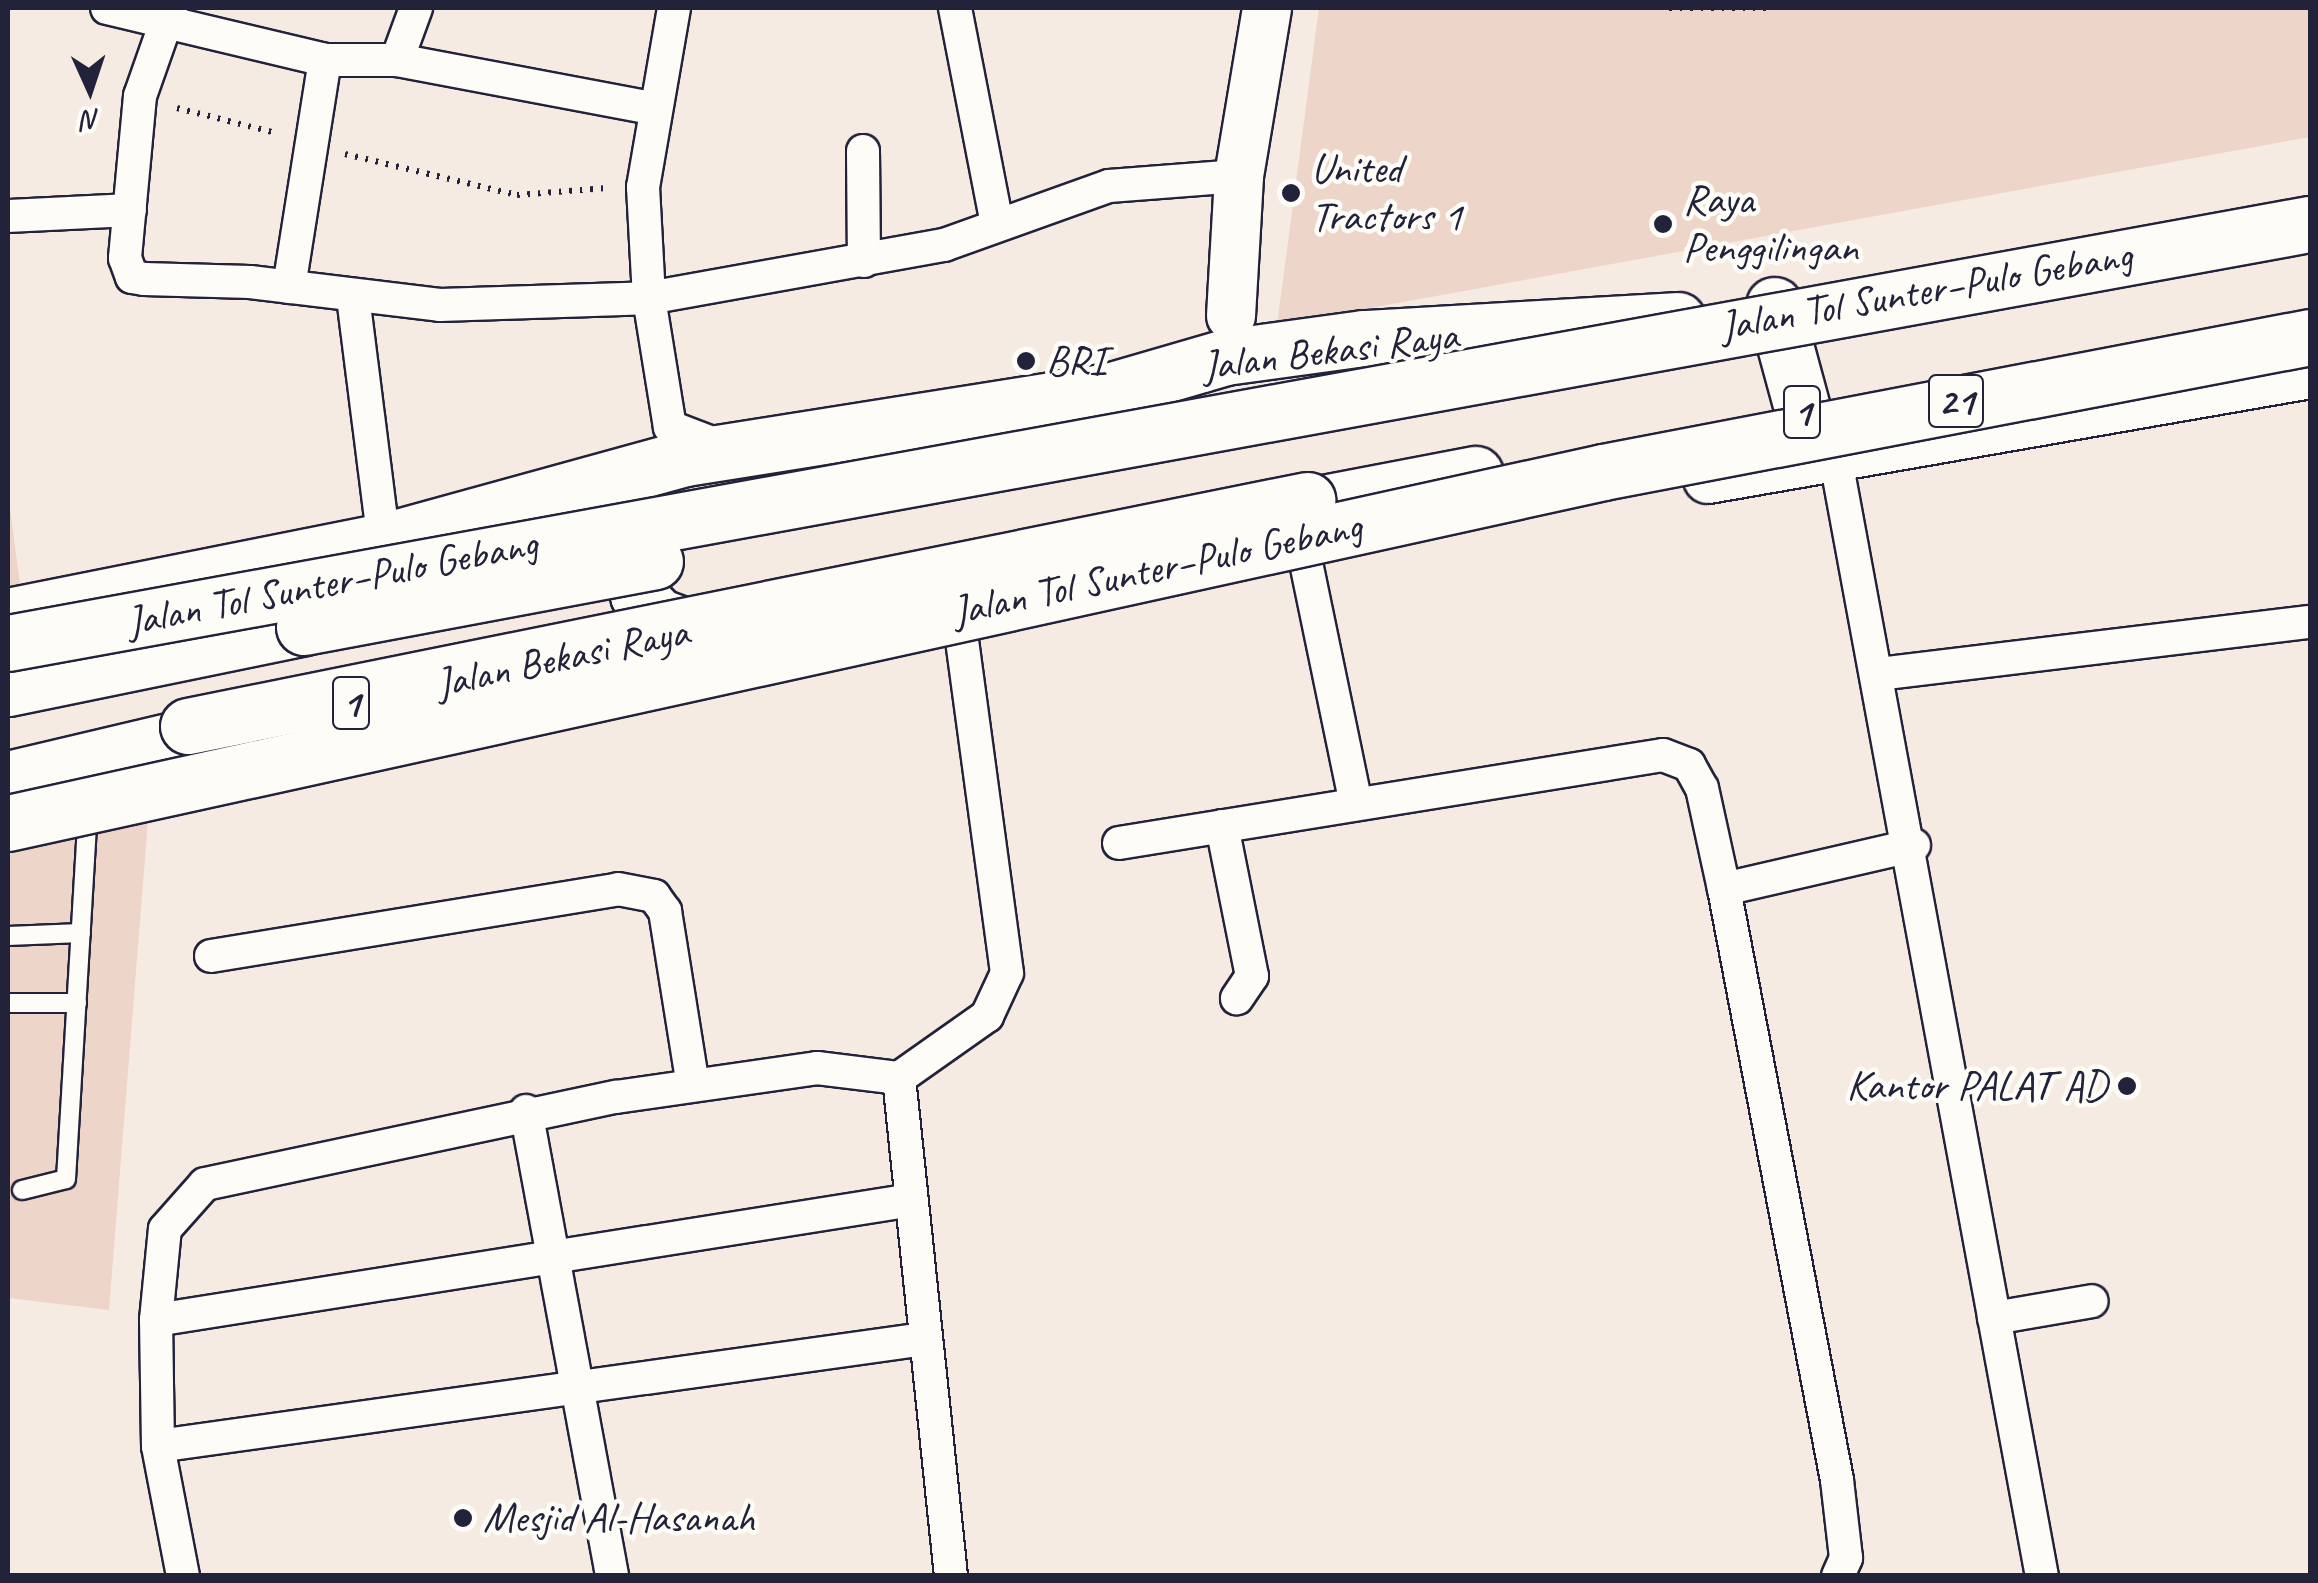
<!DOCTYPE html>
<meta charset="utf-8">
<style>
body{margin:0}
#map{position:relative;width:2318px;height:1583px;overflow:hidden;background:#f6ebe2;font-family:Caveat,sans-serif}
div>[style]{position:absolute}
.built>*{inset:0;background:#edd6c9}
.path>*{height:6px;margin-top:-3px;transform-origin:0;background:repeating-linear-gradient(90deg,#22223b 0 2.5px,transparent 0 10.5px)}
.roads{filter:drop-shadow(2px 0 #22223b) drop-shadow(-2px 0 #22223b) drop-shadow(0 2px #22223b) drop-shadow(0 -2px #22223b)}
.lane>*{height:18px;margin:-9px;padding:0 9px;transform-origin:9px;border-radius:9px;background:#fdfcf7}
.street>*{height:32px;margin:-16px;padding:0 16px;transform-origin:16px;border-radius:16px;background:#fdfcf7}
.secondary>*{height:48px;margin:-24px;padding:0 24px;transform-origin:24px;border-radius:24px;background:#fdfcf7}
.highway>*{height:55px;margin:-27.5px;padding:0 27.5px;transform-origin:27.5px;border-radius:27.5px;background:#fdfcf7}
.bridges{filter:drop-shadow(2px 0 #22223b) drop-shadow(-2px 0 #22223b) drop-shadow(0 2px #22223b) drop-shadow(0 -2px #22223b)}
.highway-bridge>*{height:55px;margin:-27.5px;padding:0 27.5px;transform-origin:27.5px;border-radius:27.5px;background:#fdfcf7}
.dots>*{width:28px;height:28px;translate:-50% -50%;box-sizing:border-box;border:5px solid #fdfcf7;border-radius:50%}
span{translate:-50% -50%;white-space:nowrap;text-align:center;line-height:1.15;-webkit-text-stroke:9px #fdfcf7;paint-order:stroke}
.shield-label span{padding:2px 8px;background:#fdfcf7;border:2px solid;border-radius:8px;-webkit-text-stroke-width:0}
.shield-label{font-size:40px;color:#22223b;font-weight:700}
.poi-label{font-size:42px;color:#22223b}
.left{translate:0 -50%;text-align:left}
.right{translate:-100% -50%;text-align:right}
.street-label{font-size:42px;color:#22223b}
.frame{position:absolute;inset:0;border:10px solid #22223b;pointer-events:none}
.north{position:absolute;left:40px;top:40px;width:100px;height:100px;-webkit-text-stroke:8px #fdfcf7;paint-order:stroke;rotate:177deg;font-size:28px;font-weight:700;line-height:40px;text-align:center;color:#22223b}
.north::after{content:'';display:block;margin:auto;width:35px;height:45px;background:#22223b;clip-path:polygon(50% 0,100% 100%,50% 72%,0 100%)}
</style>
<div id="map">
<div class="built">
<div style="clip-path:polygon(1319px 8px,2310px 8px,2310px 137px,1277px 325px)"></div>
<div style="clip-path:polygon(8px 493px,32px 675px,8px 679px)"></div>
<div style="clip-path:polygon(150px 796px,109px 1310px,8px 1298px,8px 825px)"></div>
</div>
<div class="path">
<div style="left:1669px;top:8px;width:103px"></div>
<div style="left:177px;top:108px;width:102px;rotate:14.2deg"></div>
<div style="left:345px;top:154px;width:177px;rotate:13.4deg"></div>
<div style="left:517px;top:195px;width:90px;rotate:-4.4deg"></div>
</div>
<div class="roads">
<div class="lane">
<div style="left:8px;top:936px;width:73px;rotate:-2.4deg"></div>
<div style="left:8px;top:1003px;width:69px"></div>
<div style="left:22px;top:1190px;width:45px;rotate:-14deg"></div>
<div style="left:66px;top:1179px;width:368px;rotate:-86.6deg"></div>
</div>
<div class="street">
<div style="left:107px;top:8px;width:224px;rotate:13.4deg"></div>
<div style="left:325px;top:60px;width:72px"></div>
<div style="left:397px;top:60px;width:259px;rotate:10.7deg"></div>
<div style="left:171px;top:8px;width:93px;rotate:109.4deg"></div>
<div style="left:140px;top:96px;width:163px;rotate:95.3deg"></div>
<div style="left:125px;top:258px;width:20px;rotate:70deg"></div>
<div style="left:132px;top:277px;width:12px;rotate:9deg"></div>
<div style="left:144px;top:279px;width:106px;rotate:1.6deg"></div>
<div style="left:250px;top:282px;width:191px;rotate:6.9deg"></div>
<div style="left:440px;top:305px;width:209px;rotate:-1.9deg"></div>
<div style="left:649px;top:298px;width:300px;rotate:-10.2deg"></div>
<div style="left:944px;top:245px;width:175px;rotate:-19.7deg"></div>
<div style="left:1109px;top:186px;width:130px;rotate:-4.4deg"></div>
<div style="left:674px;top:8px;width:182px;rotate:99.8deg"></div>
<div style="left:643px;top:187px;width:111px;rotate:86.9deg"></div>
<div style="left:649px;top:298px;width:131px;rotate:80.8deg"></div>
<div style="left:670px;top:427px;width:56px;rotate:21deg"></div>
<div style="left:955px;top:8px;width:221px;rotate:79deg"></div>
<div style="left:397px;top:60px;width:55px;rotate:-69.9deg"></div>
<div style="left:863px;top:151px;width:110px;rotate:89.5deg"></div>
<div style="left:8px;top:216px;width:122px;rotate:-2.8deg"></div>
<div style="left:289px;top:287px;width:230px;rotate:-81deg"></div>
<div style="left:353px;top:297px;width:246px;rotate:82.8deg"></div>
<div style="left:1832px;top:439px;width:1156px;rotate:79.54deg"></div>
<div style="left:1298px;top:524px;width:286px;rotate:78.3deg"></div>
<div style="left:1879px;top:674px;width:434px;rotate:-6.9deg"></div>
<div style="left:1222px;top:826px;width:153px;rotate:78.7deg"></div>
<div style="left:1252px;top:976px;width:27px;rotate:124deg"></div>
<div style="left:1119px;top:843px;width:551px;rotate:-9.19deg"></div>
<div style="left:1663px;top:755px;width:28px;rotate:21deg"></div>
<div style="left:1689px;top:765px;width:26px;rotate:61deg"></div>
<div style="left:1702px;top:788px;width:103px;rotate:77.7deg"></div>
<div style="left:211px;top:956px;width:412px;rotate:-9.3deg"></div>
<div style="left:618px;top:889px;width:37px;rotate:11deg"></div>
<div style="left:654px;top:896px;width:19px;rotate:54deg"></div>
<div style="left:665px;top:911px;width:176px;rotate:80.9deg"></div>
<div style="left:526px;top:1111px;width:473px;rotate:79.5deg"></div>
<div style="left:1994px;top:1318px;width:99px;rotate:-9.8deg"></div>
<div style="left:156px;top:1320px;width:765px;rotate:-9.02deg"></div>
<div style="left:158px;top:1446px;width:773px;rotate:-7.95deg"></div>
<div style="left:183px;top:1576px;width:132px;rotate:-100.9deg"></div>
<div style="left:158px;top:1446px;width:126px;rotate:-90.9deg"></div>
<div style="left:156px;top:1320px;width:91px;rotate:-84.4deg"></div>
<div style="left:165px;top:1229px;width:60px;rotate:-48.4deg"></div>
<div style="left:205px;top:1184px;width:420px;rotate:-12deg"></div>
<div style="left:616px;top:1097px;width:203px;rotate:-8.2deg"></div>
<div style="left:817px;top:1068px;width:83px;rotate:7deg"></div>
<div style="left:951px;top:1576px;width:501px;rotate:-95.96deg"></div>
<div style="left:899px;top:1078px;width:108px;rotate:-35.2deg"></div>
<div style="left:987px;top:1016px;width:47px;rotate:-65.1deg"></div>
<div style="left:1007px;top:973px;width:379px;rotate:-97.7deg"></div>
<div style="left:1838px;top:1576px;width:20px;rotate:-66deg"></div>
<div style="left:1846px;top:1558px;width:79px;rotate:-96.6deg"></div>
<div style="left:1837px;top:1480px;width:602px;rotate:-100.82deg"></div>
<div style="left:1724px;top:889px;width:195px;rotate:-13deg"></div>
</div>
<div class="secondary">
<div style="left:1231px;top:316px;width:140px;rotate:-86.7deg"></div>
<div style="left:1239px;top:176px;width:170px;rotate:-80.5deg"></div>
<div style="left:1708px;top:479px;width:611px;rotate:-9.89deg"></div>
</div>
<div class="highway">
<div style="left:1774px;top:305px;width:111px;rotate:74.8deg"></div>
<div style="left:1260px;top:515px;width:219px;rotate:-10.8deg"></div>
<div style="left:648px;top:521px;width:39px;rotate:111deg"></div>
<div style="left:634px;top:557px;width:38px;rotate:84deg"></div>
<div style="left:638px;top:595px;width:29px;rotate:46deg"></div>
<div style="left:658px;top:616px;width:38px;rotate:20deg"></div>
<div style="left:8px;top:616px;width:383px;rotate:-11.3deg"></div>
<div style="left:384px;top:541px;width:312px;rotate:-15.4deg"></div>
<div style="left:685px;top:458px;width:429px;rotate:-9deg"></div>
<div style="left:1109px;top:391px;width:121px;rotate:-16.3deg"></div>
<div style="left:1225px;top:357px;width:140px;rotate:-7.8deg"></div>
<div style="left:1364px;top:338px;width:314px;rotate:-3.3deg"></div>
<div style="left:8px;top:688px;width:302px;rotate:-11.6deg"></div>
<div style="left:8px;top:779px;width:239px;rotate:-13.3deg"></div>
</div>
</div>
<div class="bridges">
<div class="highway-bridge">
<div style="left:304px;top:627px;width:357px;rotate:-10.6deg"></div>
<div style="left:8px;top:643px;width:2340px;rotate:-10.32deg"></div>
<div style="left:188px;top:726px;width:1142px;rotate:-11.42deg"></div>
<div style="left:8px;top:823px;width:1633px;rotate:-12.41deg"></div>
<div style="left:1603px;top:472px;width:720px;rotate:-10.81deg"></div>
</div>
</div>
<div class="dots">
<div style="left:1291px;top:193px;background:#22223b"></div>
<div style="left:1663px;top:224px;background:#22223b"></div>
<div style="left:1026px;top:361px;background:#22223b"></div>
<div style="left:2127px;top:1086px;background:#22223b"></div>
<div style="left:463px;top:1518px;background:#22223b"></div>
</div>
<div class="shield-label">
<span style="left:1956px;top:401px">21</span>
<span style="left:1802px;top:412px">1</span>
<span style="left:351px;top:703px">1</span>
</div>
<div class="poi-label">
<span class="left" style="left:1311px;top:193px">United<br>Tractors 1</span>
<span class="left" style="left:1683px;top:224px">Raya<br>Penggilingan</span>
<span class="left" style="left:1046px;top:361px">BRI</span>
<span class="right" style="left:2107px;top:1086px">Kantor PALAT AD</span>
<span class="left" style="left:483px;top:1518px">Mesjid Al-Hasanah</span>
</div>
<div class="street-label">
<span style="left:1926px;top:291px;rotate:-10deg">Jalan Tol Sunter–Pulo Gebang</span>
<span style="left:1330px;top:351px;rotate:-7deg">Jalan Bekasi Raya</span>
<span style="left:1157px;top:569px;rotate:-12deg">Jalan Tol Sunter–Pulo Gebang</span>
<span style="left:332px;top:583px;rotate:-11deg">Jalan Tol Sunter–Pulo Gebang</span>
<span style="left:562px;top:658px;rotate:-12deg">Jalan Bekasi Raya</span>
</div>
<div class="frame"></div>
<div class="north">N</div>
</div>
